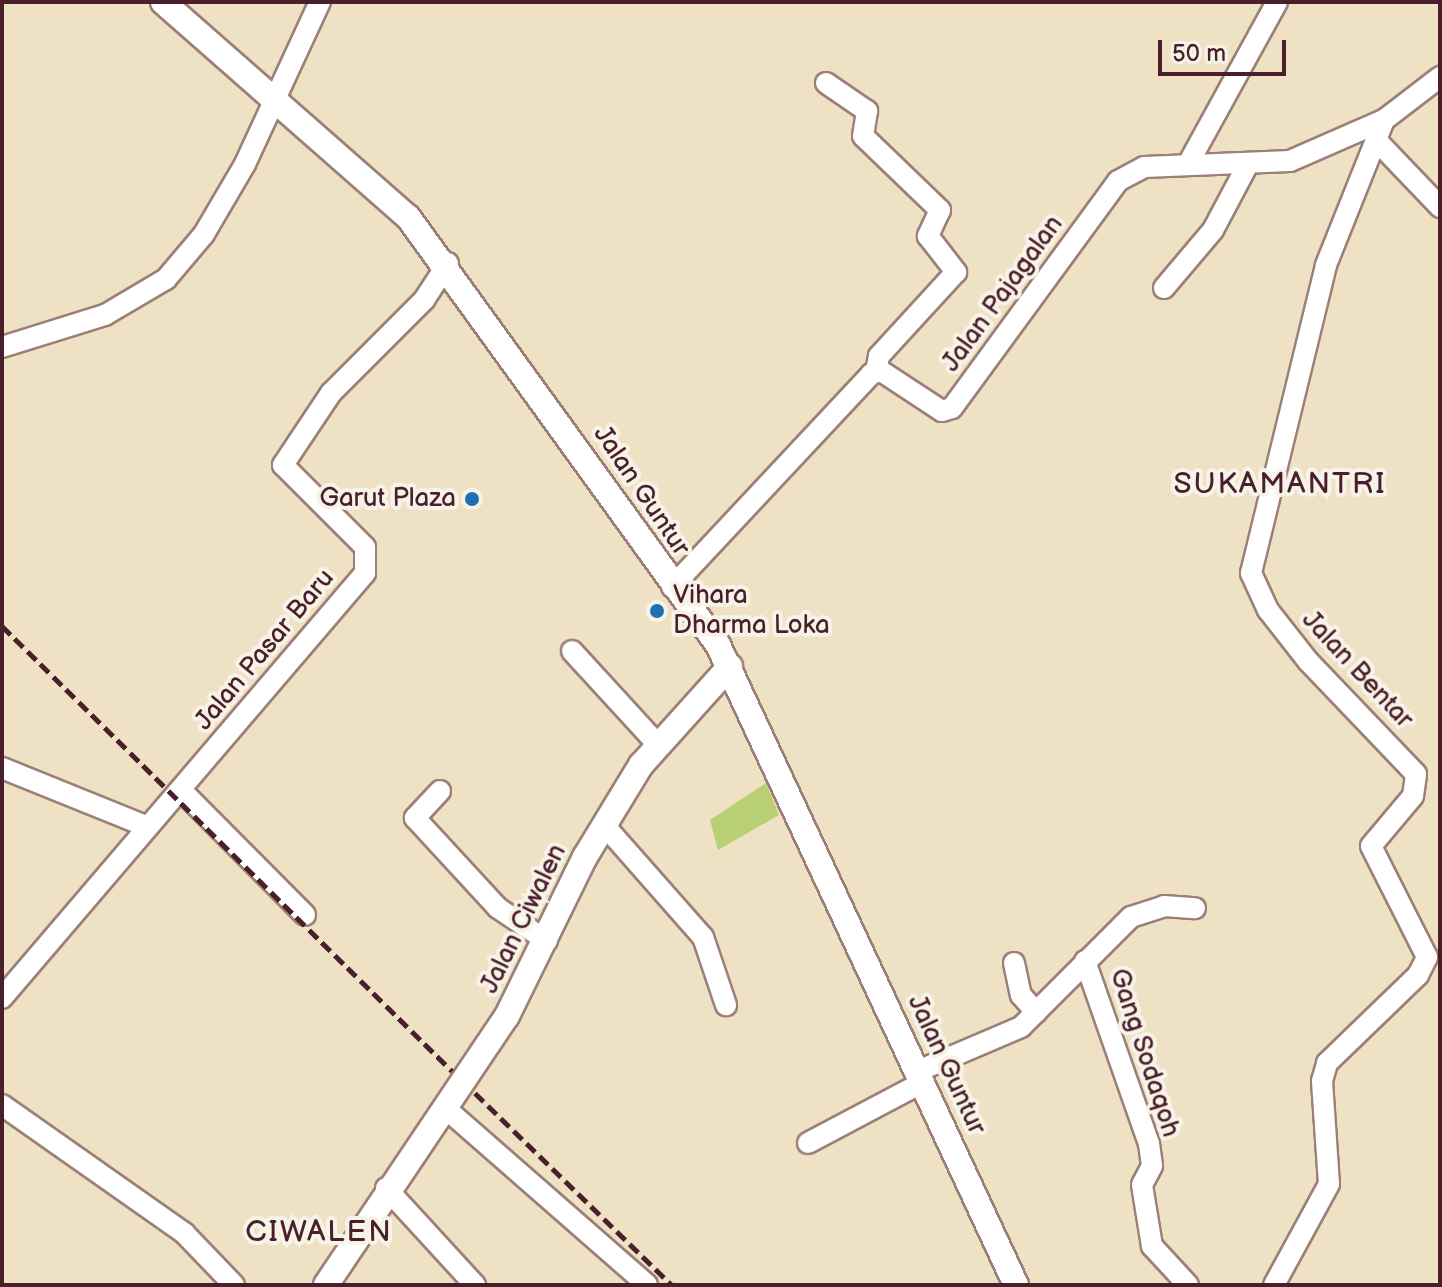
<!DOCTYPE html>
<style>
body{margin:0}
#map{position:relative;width:1442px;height:1287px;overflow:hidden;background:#efe1c4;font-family:"Balsamiq Sans",sans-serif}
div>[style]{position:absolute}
.green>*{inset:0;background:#b9cf74}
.roads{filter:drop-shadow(2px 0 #9c8078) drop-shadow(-2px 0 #9c8078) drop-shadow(0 2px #9c8078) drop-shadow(0 -2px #9c8078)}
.minor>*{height:20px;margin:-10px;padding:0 10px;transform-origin:10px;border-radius:10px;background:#fff}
.tertiary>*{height:24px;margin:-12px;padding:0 12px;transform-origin:12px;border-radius:12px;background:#fff}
.rail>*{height:5px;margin-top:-2.5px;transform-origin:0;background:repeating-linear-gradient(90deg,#4a1f2b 0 12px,transparent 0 18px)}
.dots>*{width:22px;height:22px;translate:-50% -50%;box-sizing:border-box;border:4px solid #f7f3e8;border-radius:50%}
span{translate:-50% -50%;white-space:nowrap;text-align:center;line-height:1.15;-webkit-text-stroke:8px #f7f3e8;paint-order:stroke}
.street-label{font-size:26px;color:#4a1f2b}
.poi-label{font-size:26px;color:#4a1f2b}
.right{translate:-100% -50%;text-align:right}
.left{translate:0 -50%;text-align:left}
.quarter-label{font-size:30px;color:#4a1f2b;letter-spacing:2px}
.frame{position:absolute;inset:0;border:4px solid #4a1f2b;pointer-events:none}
.scale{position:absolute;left:1158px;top:40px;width:128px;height:36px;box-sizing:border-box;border:4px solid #4a1f2b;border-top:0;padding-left:10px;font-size:24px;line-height:28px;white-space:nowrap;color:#4a1f2b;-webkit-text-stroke:6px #f7f3e8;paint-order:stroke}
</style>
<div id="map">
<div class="green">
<div style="clip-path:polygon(766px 783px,779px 815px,718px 850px,710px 820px)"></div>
</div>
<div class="roads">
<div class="minor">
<div style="left:826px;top:83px;width:50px;rotate:34.3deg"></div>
<div style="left:867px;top:111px;width:25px;rotate:99deg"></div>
<div style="left:863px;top:136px;width:107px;rotate:43.9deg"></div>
<div style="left:940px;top:210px;width:29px;rotate:115deg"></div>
<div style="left:928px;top:236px;width:46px;rotate:52.1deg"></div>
<div style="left:956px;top:272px;width:114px;rotate:132.5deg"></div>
<div style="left:879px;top:356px;width:16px;rotate:101deg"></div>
<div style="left:1376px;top:140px;width:93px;rotate:46.3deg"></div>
<div style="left:1188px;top:164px;width:185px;rotate:-61.2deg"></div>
<div style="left:1164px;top:288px;width:76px;rotate:-49.8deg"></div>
<div style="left:1213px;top:230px;width:72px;rotate:-62deg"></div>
<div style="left:2px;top:347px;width:108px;rotate:-17.3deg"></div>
<div style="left:105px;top:315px;width:71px;rotate:-30.5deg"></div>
<div style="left:166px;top:279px;width:59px;rotate:-49.8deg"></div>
<div style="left:204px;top:234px;width:81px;rotate:-59.6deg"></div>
<div style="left:245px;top:164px;width:179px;rotate:-65.2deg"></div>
<div style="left:672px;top:587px;width:291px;rotate:-46.9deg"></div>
<div style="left:871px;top:374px;width:10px;rotate:-17deg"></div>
<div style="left:881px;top:371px;width:73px;rotate:33.3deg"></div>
<div style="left:942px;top:411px;width:10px;rotate:-17deg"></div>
<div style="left:952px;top:408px;width:281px;rotate:-53.8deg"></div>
<div style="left:1118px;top:181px;width:30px;rotate:-28deg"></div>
<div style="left:1144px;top:167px;width:146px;rotate:-2.4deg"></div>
<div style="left:1290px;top:161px;width:103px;rotate:-23.6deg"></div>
<div style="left:1384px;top:120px;width:71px;rotate:-37.5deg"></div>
<div style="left:572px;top:651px;width:127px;rotate:47.5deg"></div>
<div style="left:2px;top:768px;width:157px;rotate:22deg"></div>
<div style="left:181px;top:790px;width:176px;rotate:45.2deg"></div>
<div style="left:440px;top:791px;width:37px;rotate:133deg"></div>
<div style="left:415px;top:818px;width:122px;rotate:47.3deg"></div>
<div style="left:498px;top:908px;width:59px;rotate:34deg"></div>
<div style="left:605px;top:826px;width:148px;rotate:48.6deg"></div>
<div style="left:703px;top:937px;width:72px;rotate:71.3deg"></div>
<div style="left:1085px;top:961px;width:194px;rotate:70.7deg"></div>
<div style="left:1149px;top:1144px;width:22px;rotate:82deg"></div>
<div style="left:1152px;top:1166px;width:21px;rotate:118deg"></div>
<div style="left:1142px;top:1185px;width:62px;rotate:80.7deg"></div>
<div style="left:1152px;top:1246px;width:53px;rotate:47.3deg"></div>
<div style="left:1014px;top:963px;width:33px;rotate:78deg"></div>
<div style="left:1021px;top:995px;width:23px;rotate:49deg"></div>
<div style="left:2px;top:998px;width:559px;rotate:-49.5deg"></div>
<div style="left:365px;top:573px;width:26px;rotate:-90deg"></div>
<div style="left:365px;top:547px;width:116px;rotate:-135deg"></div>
<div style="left:283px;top:465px;width:87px;rotate:-56.3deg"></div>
<div style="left:331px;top:393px;width:132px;rotate:-45deg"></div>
<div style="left:424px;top:300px;width:44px;rotate:-57deg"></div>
<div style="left:918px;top:1071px;width:112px;rotate:-23.1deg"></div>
<div style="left:1021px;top:1027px;width:156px;rotate:-45deg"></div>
<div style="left:1131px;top:917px;width:35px;rotate:-18deg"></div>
<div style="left:1164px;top:906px;width:31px;rotate:4deg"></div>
<div style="left:2px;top:1105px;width:223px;rotate:35.1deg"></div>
<div style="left:184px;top:1233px;width:72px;rotate:46.1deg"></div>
<div style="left:444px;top:1107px;width:270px;rotate:41.2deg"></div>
<div style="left:808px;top:1143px;width:130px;rotate:-27.9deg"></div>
<div style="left:386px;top:1188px;width:132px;rotate:47.5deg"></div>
<div style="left:1274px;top:1285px;width:115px;rotate:-61.4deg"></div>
<div style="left:1329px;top:1184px;width:103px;rotate:-93.9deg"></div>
<div style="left:1322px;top:1081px;width:19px;rotate:-74deg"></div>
<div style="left:1327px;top:1063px;width:127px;rotate:-44deg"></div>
<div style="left:1418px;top:975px;width:20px;rotate:-63deg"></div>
<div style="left:1427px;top:957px;width:124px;rotate:-116.8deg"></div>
<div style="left:1371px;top:846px;width:65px;rotate:-50deg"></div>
<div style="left:1413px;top:796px;width:22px;rotate:-82deg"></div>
<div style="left:1416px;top:774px;width:156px;rotate:-133.7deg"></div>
<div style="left:1308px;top:661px;width:65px;rotate:-128.1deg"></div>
<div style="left:1268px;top:610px;width:41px;rotate:-114.7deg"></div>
<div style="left:1251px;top:573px;width:317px;rotate:-76.3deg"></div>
<div style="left:1326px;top:265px;width:156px;rotate:-68.2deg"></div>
</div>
<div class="tertiary">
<div style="left:163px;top:2px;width:326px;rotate:41.3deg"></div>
<div style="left:408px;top:217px;width:528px;rotate:54.08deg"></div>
<div style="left:718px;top:645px;width:706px;rotate:65.03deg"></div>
<div style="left:326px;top:1285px;width:324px;rotate:-56.1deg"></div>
<div style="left:507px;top:1016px;width:177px;rotate:-63.9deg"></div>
<div style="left:585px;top:857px;width:108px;rotate:-58.7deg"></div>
<div style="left:641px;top:765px;width:133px;rotate:-48deg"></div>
</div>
</div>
<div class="rail">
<div style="left:2px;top:626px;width:633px;rotate:44.68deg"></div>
<div style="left:475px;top:1093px;width:275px;rotate:44.3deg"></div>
</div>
<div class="dots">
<div style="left:472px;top:499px;background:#1f6fb2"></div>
<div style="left:657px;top:611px;background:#1f6fb2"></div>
</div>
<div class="street-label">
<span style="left:1003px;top:294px;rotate:-54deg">Jalan Pajagalan</span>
<span style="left:641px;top:491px;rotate:56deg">Jalan Guntur</span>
<span style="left:265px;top:650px;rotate:-50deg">Jalan Pasar Baru</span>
<span style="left:1357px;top:670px;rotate:47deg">Jalan Bentar</span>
<span style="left:524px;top:919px;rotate:-64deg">Jalan Ciwalen</span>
<span style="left:1144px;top:1053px;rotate:72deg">Gang Sodaqoh</span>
<span style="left:946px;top:1065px;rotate:65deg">Jalan Guntur</span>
</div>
<div class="poi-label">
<span class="right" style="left:456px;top:499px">Garut Plaza</span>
<span class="left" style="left:673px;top:611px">Vihara<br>Dharma Loka</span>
</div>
<div class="quarter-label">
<span style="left:1280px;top:484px">SUKAMANTRI</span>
<span style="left:319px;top:1232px">CIWALEN</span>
</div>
<div class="frame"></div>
<div class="scale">50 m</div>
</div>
